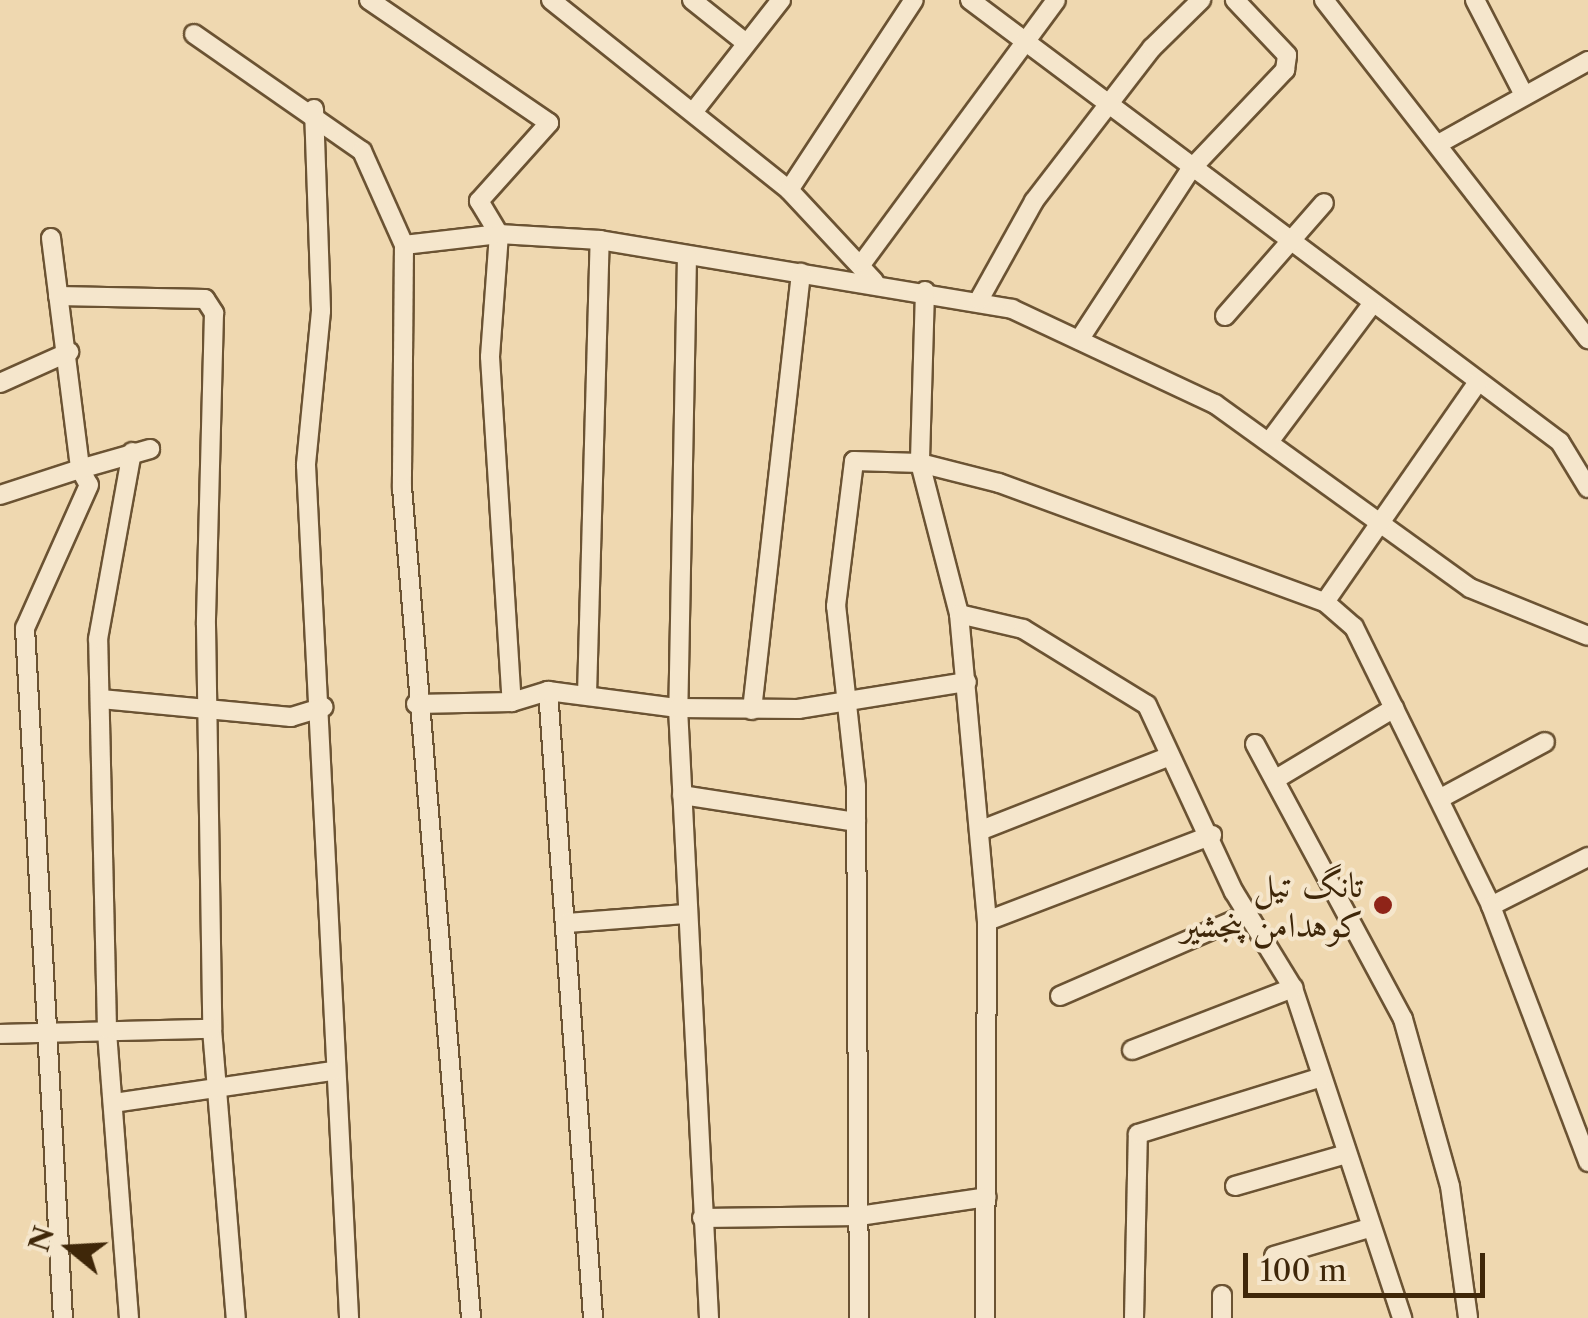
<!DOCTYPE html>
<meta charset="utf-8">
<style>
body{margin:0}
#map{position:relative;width:1588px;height:1318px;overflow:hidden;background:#efd8b0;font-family:"Libre Caslon Text",Amiri,serif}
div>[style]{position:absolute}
.roads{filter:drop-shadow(2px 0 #6b5333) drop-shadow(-2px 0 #6b5333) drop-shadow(0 2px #6b5333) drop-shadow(0 -2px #6b5333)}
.street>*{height:18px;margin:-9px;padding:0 9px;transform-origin:9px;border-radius:9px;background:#f5e6cc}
.dots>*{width:28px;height:28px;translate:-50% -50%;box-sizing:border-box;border:5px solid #f5e6cc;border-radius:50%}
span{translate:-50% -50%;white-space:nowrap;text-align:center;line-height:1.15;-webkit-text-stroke:8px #f5e6cc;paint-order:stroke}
.poi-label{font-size:35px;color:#3f2709}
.right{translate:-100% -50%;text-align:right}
.north{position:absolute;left:20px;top:1198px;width:100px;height:100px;-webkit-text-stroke:8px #f5e6cc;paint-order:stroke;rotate:288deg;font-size:28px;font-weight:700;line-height:40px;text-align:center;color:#3f2709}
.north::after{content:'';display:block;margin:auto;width:35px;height:45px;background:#3f2709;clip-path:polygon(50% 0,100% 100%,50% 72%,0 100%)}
.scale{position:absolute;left:1243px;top:1253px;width:242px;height:45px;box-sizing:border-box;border:5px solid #3f2709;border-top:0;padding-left:12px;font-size:30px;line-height:35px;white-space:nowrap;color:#3f2709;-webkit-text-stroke:8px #f5e6cc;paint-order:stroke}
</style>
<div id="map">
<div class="roads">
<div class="street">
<div style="left:369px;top:0;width:218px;rotate:34.3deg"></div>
<div style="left:549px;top:123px;width:105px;rotate:131.9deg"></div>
<div style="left:479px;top:201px;width:39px;rotate:59deg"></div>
<div style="left:499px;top:234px;width:123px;rotate:94.2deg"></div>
<div style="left:490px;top:357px;width:346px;rotate:86.4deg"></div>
<div style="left:551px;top:0;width:305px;rotate:38.6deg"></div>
<div style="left:789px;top:190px;width:125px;rotate:47deg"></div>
<div style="left:692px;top:0;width:69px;rotate:38.5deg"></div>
<div style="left:970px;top:0;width:737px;rotate:36.84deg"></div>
<div style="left:1560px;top:442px;width:54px;rotate:58.7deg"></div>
<div style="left:1324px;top:0;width:430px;rotate:52.1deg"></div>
<div style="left:1475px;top:0;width:105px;rotate:62.7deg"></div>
<div style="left:194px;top:34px;width:205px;rotate:34.9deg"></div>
<div style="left:362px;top:151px;width:103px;rotate:65.9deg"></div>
<div style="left:404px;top:245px;width:242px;rotate:90.5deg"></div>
<div style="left:402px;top:487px;width:834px;rotate:85.25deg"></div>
<div style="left:314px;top:109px;width:202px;rotate:88deg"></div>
<div style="left:321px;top:311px;width:155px;rotate:95.6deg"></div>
<div style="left:306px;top:465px;width:854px;rotate:87.11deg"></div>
<div style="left:694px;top:111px;width:141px;rotate:-51.9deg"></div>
<div style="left:1440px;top:143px;width:169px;rotate:-29deg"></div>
<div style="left:789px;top:190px;width:227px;rotate:-56.7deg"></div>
<div style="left:51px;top:238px;width:233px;rotate:82.8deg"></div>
<div style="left:80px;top:469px;width:73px;rotate:-15.9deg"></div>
<div style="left:404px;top:245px;width:96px;rotate:-6.6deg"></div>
<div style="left:499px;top:234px;width:101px;rotate:3.4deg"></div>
<div style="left:600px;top:240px;width:418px;rotate:9.5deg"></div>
<div style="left:1012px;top:309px;width:224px;rotate:25.1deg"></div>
<div style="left:1215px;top:404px;width:314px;rotate:35.8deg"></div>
<div style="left:1470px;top:588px;width:127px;rotate:22.1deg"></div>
<div style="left:687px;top:256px;width:452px;rotate:91.1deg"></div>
<div style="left:678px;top:708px;width:611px;rotate:87.09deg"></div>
<div style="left:863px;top:262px;width:325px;rotate:-53.6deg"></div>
<div style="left:925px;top:291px;width:172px;rotate:91.7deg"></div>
<div style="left:920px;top:463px;width:156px;rotate:75.5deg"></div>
<div style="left:959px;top:614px;width:308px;rotate:84.8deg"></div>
<div style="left:987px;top:921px;width:397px;rotate:90.3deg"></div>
<div style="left:58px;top:296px;width:147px;rotate:1.2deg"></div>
<div style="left:205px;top:299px;width:17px;rotate:57deg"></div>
<div style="left:214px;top:313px;width:312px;rotate:91.5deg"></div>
<div style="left:206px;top:625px;width:404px;rotate:89.1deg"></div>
<div style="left:212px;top:1029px;width:290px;rotate:85.3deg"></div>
<div style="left:979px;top:300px;width:113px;rotate:-60.9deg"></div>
<div style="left:1034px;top:201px;width:193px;rotate:-52.4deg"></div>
<div style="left:1152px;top:48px;width:69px;rotate:-44.4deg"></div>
<div style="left:1225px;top:316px;width:150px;rotate:-48.8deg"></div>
<div style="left:1079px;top:340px;width:204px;rotate:-56.8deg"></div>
<div style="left:1191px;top:169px;width:137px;rotate:-46.5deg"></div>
<div style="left:1285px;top:70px;width:15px;rotate:-82deg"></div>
<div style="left:1287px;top:55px;width:76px;rotate:-133.4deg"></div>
<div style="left:0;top:383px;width:76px;rotate:-24.2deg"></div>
<div style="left:1269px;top:442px;width:169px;rotate:-53.2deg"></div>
<div style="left:0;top:495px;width:84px;rotate:-18deg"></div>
<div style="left:80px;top:469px;width:18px;rotate:61deg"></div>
<div style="left:89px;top:485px;width:157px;rotate:114.1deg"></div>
<div style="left:25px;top:628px;width:691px;rotate:86.85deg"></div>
<div style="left:1325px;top:602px;width:268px;rotate:-55.2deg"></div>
<div style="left:959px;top:614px;width:66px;rotate:13.2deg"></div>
<div style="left:1023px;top:629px;width:145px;rotate:31.5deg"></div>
<div style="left:1147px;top:705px;width:206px;rotate:65.1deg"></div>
<div style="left:1234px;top:892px;width:113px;rotate:58.4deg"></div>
<div style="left:1293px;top:988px;width:348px;rotate:71.7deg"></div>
<div style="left:548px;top:691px;width:629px;rotate:85.89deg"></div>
<div style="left:587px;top:695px;width:455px;rotate:-88.4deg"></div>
<div style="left:101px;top:699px;width:191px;rotate:5.4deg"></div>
<div style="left:291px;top:717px;width:34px;rotate:-17deg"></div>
<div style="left:416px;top:704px;width:96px;rotate:-1.2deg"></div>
<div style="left:512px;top:702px;width:38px;rotate:-17deg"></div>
<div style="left:548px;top:691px;width:131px;rotate:7.5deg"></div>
<div style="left:678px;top:708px;width:120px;rotate:0.5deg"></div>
<div style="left:798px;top:709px;width:171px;rotate:-9.1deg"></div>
<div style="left:752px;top:710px;width:440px;rotate:-83.6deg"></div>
<div style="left:1255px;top:744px;width:312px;rotate:61.7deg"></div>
<div style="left:1403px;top:1019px;width:173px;rotate:74.3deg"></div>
<div style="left:1450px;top:1186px;width:133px;rotate:82.2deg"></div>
<div style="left:1276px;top:779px;width:138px;rotate:-31deg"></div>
<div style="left:682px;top:795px;width:176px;rotate:8.8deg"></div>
<div style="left:1441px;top:798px;width:118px;rotate:-28.3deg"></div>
<div style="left:979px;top:831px;width:205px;rotate:-21.4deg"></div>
<div style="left:1491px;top:906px;width:109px;rotate:-26.8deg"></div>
<div style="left:987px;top:921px;width:241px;rotate:-20.9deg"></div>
<div style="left:566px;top:923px;width:121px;rotate:-4.3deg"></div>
<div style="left:1060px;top:996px;width:203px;rotate:-23.5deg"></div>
<div style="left:0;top:1034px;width:212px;rotate:-1.4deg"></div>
<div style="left:1132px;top:1050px;width:173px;rotate:-21.1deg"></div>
<div style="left:113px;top:1103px;width:222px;rotate:-8.3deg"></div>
<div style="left:1235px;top:1186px;width:112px;rotate:-16deg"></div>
<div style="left:702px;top:1218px;width:157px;rotate:-0.7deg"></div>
<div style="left:859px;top:1216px;width:129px;rotate:-8.4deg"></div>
<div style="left:1274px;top:1256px;width:96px;rotate:-16.4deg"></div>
<div style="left:1222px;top:1295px;width:23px;rotate:90deg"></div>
<div style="left:129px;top:1318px;width:290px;rotate:-94.4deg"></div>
<div style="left:107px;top:1029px;width:390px;rotate:-91.3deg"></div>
<div style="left:98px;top:639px;width:190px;rotate:-79.7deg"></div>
<div style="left:859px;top:1318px;width:532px;rotate:-90.32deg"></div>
<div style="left:856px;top:786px;width:181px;rotate:-96.3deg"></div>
<div style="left:836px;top:606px;width:146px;rotate:-82.9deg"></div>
<div style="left:854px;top:461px;width:66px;rotate:1.7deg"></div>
<div style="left:920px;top:463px;width:81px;rotate:14.2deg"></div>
<div style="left:999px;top:483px;width:347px;rotate:20.1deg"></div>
<div style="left:1325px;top:602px;width:38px;rotate:41deg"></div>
<div style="left:1354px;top:627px;width:311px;rotate:63.8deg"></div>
<div style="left:1491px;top:906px;width:274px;rotate:69.2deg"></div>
<div style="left:1134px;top:1318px;width:184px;rotate:-88.8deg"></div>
<div style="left:1138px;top:1134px;width:189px;rotate:-17.2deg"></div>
</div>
</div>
<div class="dots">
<div style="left:1383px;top:905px;background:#8f2418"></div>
</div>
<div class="poi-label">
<span class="right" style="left:1363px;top:905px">تانگ تیل<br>کوهدامن پنجشیر</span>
</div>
<div class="north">N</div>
<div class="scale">100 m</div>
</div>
